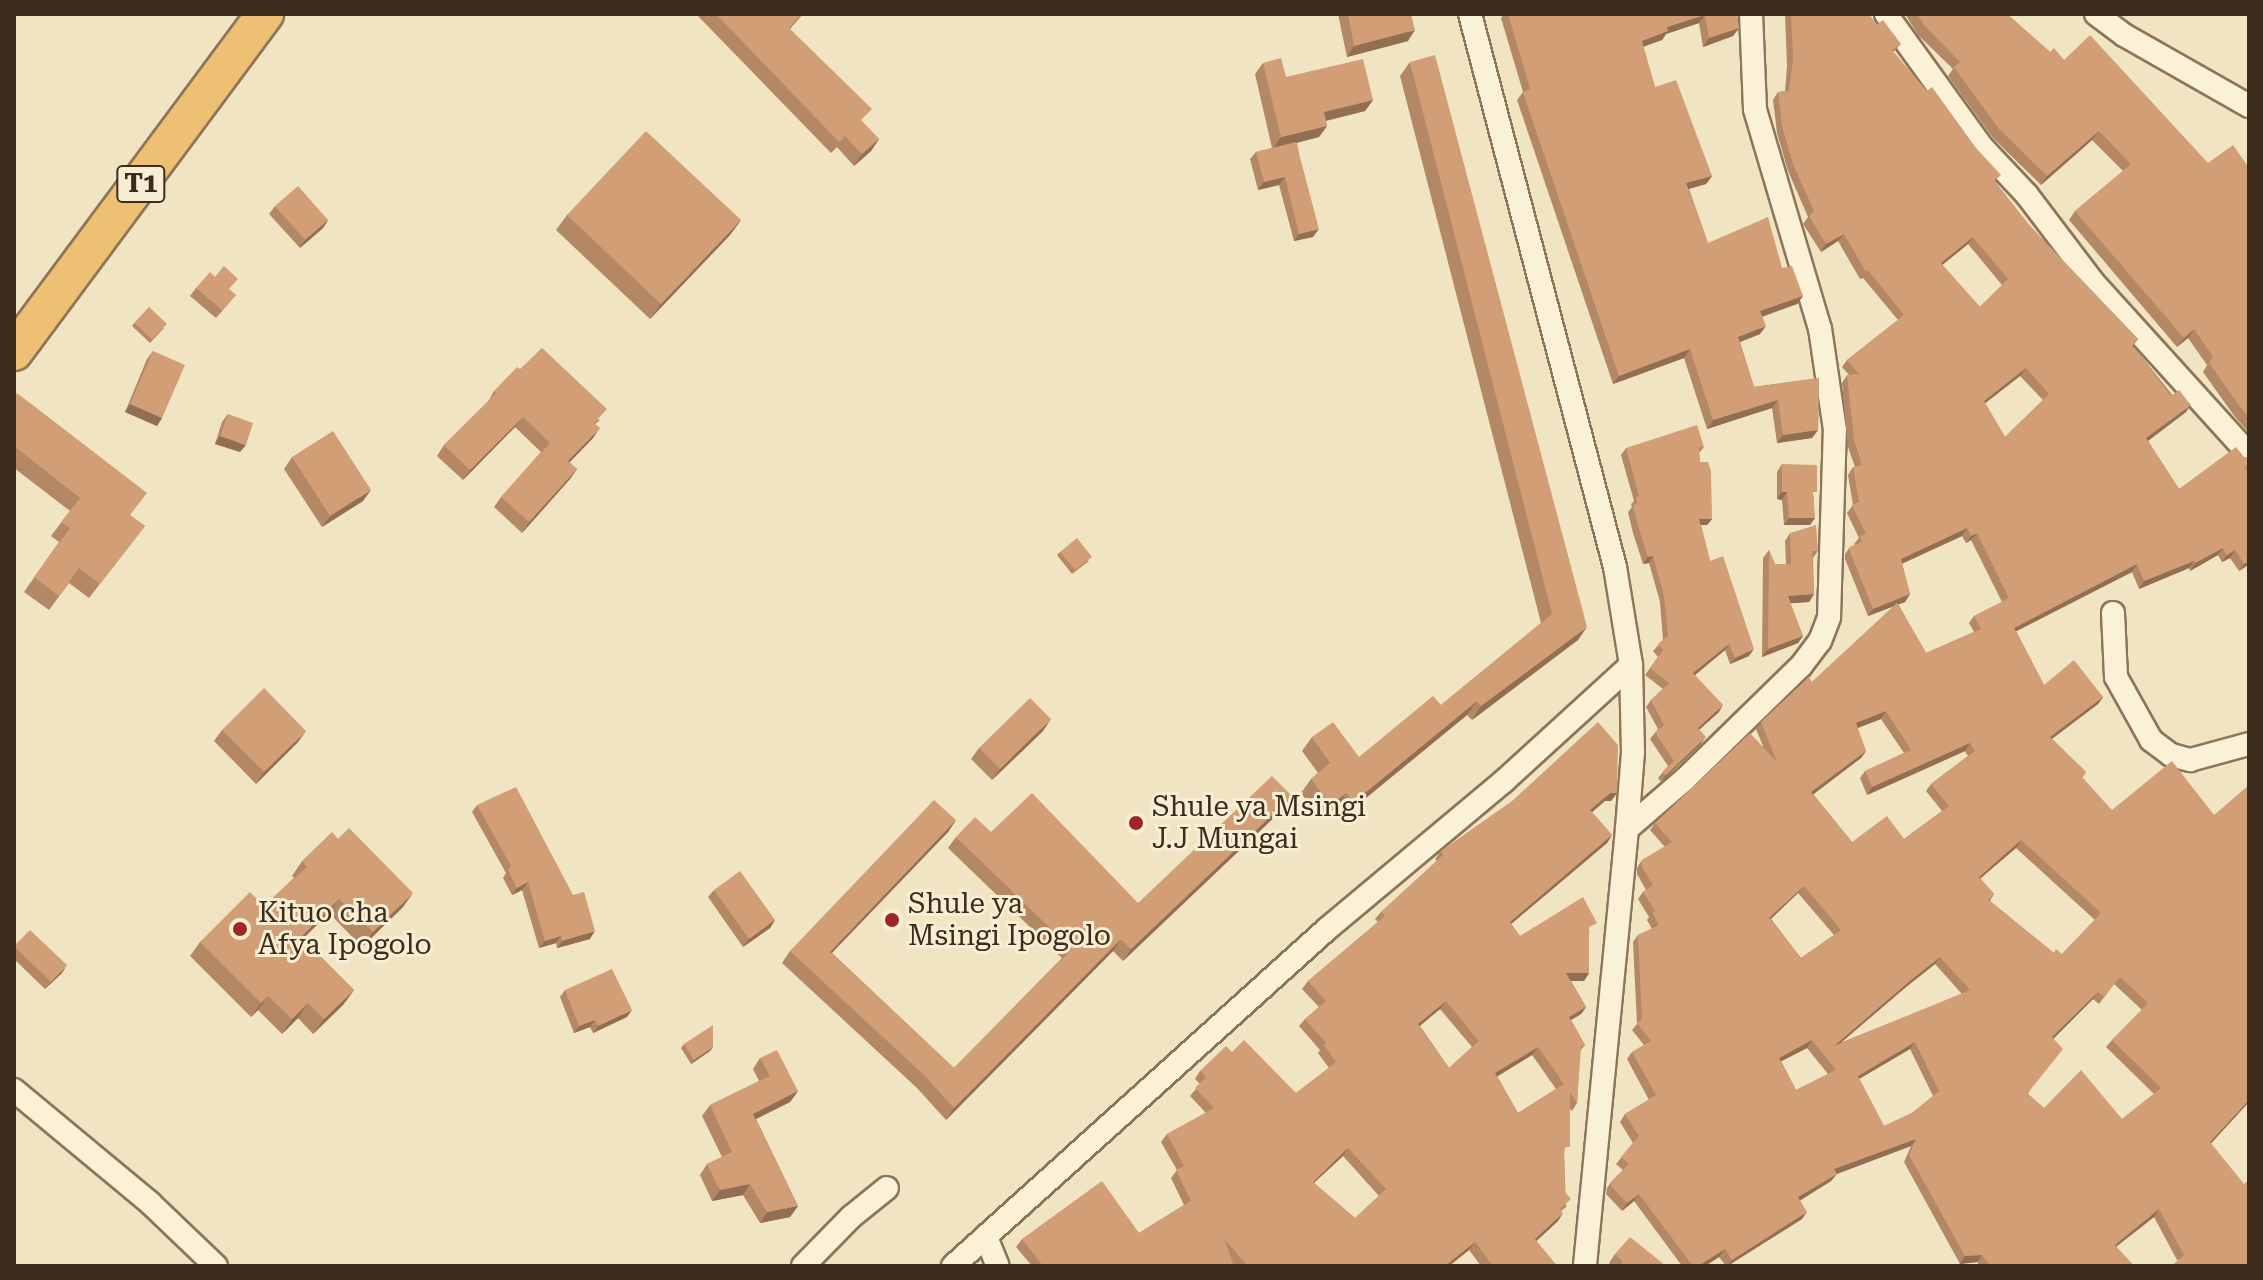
<!DOCTYPE html>
<style>
body{margin:0}
#map{position:relative;width:2263px;height:1280px;overflow:hidden;background:#f1e4c2;font-family:"Roboto Serif",serif}
div>[style]{position:absolute}
.roads{filter:drop-shadow(2px 0 #8c7558) drop-shadow(-2px 0 #8c7558) drop-shadow(0 2px #8c7558) drop-shadow(0 -2px #8c7558)}
.minor>*{height:22px;margin:-11px;padding:0 11px;transform-origin:11px;border-radius:11px;background:#fbf1d6}
.trunk>*{height:36px;margin:-18px;padding:0 18px;transform-origin:18px;border-radius:18px;background:#eec073}
.wall>*{inset:0;background:#b48865}
.shaded-wall>*{inset:0;background:#926f53}
.building>*{inset:0;background:#d19e76}
.dots>*{width:22px;height:22px;translate:-50% -50%;box-sizing:border-box;border:4px solid #f7eed3;border-radius:50%}
span{translate:-50% -50%;white-space:nowrap;text-align:center;line-height:1.15;-webkit-text-stroke:6px #f7eed3;paint-order:stroke}
.shield-label span{padding:2px 6px;background:#f7eed3;border:2px solid;border-radius:6px;-webkit-text-stroke-width:0}
.shield-label{font-size:26px;color:#3b2c1d;font-weight:700}
.poi-label{font-size:28px;color:#3b2c1d}
.left{translate:0 -50%;text-align:left}
.frame{position:absolute;inset:0;border:16px solid #3b2c1d;pointer-events:none}
</style>
<div id="map">
<div class="roads">
<div class="minor">
<div style="left:1470px;top:14px;width:572px;rotate:75.31deg"></div>
<div style="left:1615px;top:567px;width:99px;rotate:80.7deg"></div>
<div style="left:1631px;top:665px;width:87px;rotate:88.7deg"></div>
<div style="left:1633px;top:752px;width:77px;rotate:94.5deg"></div>
<div style="left:1627px;top:829px;width:439px;rotate:95.5deg"></div>
<div style="left:1886px;top:14px;width:164px;rotate:54.2deg"></div>
<div style="left:1982px;top:147px;width:66px;rotate:46.8deg"></div>
<div style="left:2027px;top:195px;width:109px;rotate:52.8deg"></div>
<div style="left:2093px;top:282px;width:232px;rotate:47.8deg"></div>
<div style="left:2096px;top:14px;width:35px;rotate:37deg"></div>
<div style="left:2124px;top:35px;width:144px;rotate:29.6deg"></div>
<div style="left:2113px;top:613px;width:64px;rotate:87.3deg"></div>
<div style="left:2116px;top:677px;width:72px;rotate:60.9deg"></div>
<div style="left:2151px;top:740px;width:25px;rotate:37deg"></div>
<div style="left:2171px;top:755px;width:20px;rotate:15deg"></div>
<div style="left:2190px;top:760px;width:61px;rotate:-15.2deg"></div>
<div style="left:1627px;top:829px;width:75px;rotate:-40.7deg"></div>
<div style="left:1684px;top:780px;width:163px;rotate:-44.3deg"></div>
<div style="left:1801px;top:666px;width:31px;rotate:-53deg"></div>
<div style="left:1820px;top:641px;width:26px;rotate:-69deg"></div>
<div style="left:1829px;top:617px;width:187px;rotate:-88.2deg"></div>
<div style="left:1835px;top:430px;width:102px;rotate:-98.4deg"></div>
<div style="left:1820px;top:329px;width:229px;rotate:-106.5deg"></div>
<div style="left:1755px;top:109px;width:95px;rotate:-92.4deg"></div>
<div style="left:14px;top:1090px;width:177px;rotate:39.7deg"></div>
<div style="left:150px;top:1203px;width:91px;rotate:43.7deg"></div>
<div style="left:986px;top:1237px;width:31px;rotate:68deg"></div>
<div style="left:803px;top:1266px;width:69px;rotate:-45.6deg"></div>
<div style="left:851px;top:1217px;width:46px;rotate:-38.9deg"></div>
<div style="left:953px;top:1266px;width:503px;rotate:-42.02deg"></div>
<div style="left:1327px;top:929px;width:231px;rotate:-39.9deg"></div>
<div style="left:1504px;top:781px;width:172px;rotate:-42.4deg"></div>
</div>
<div class="trunk">
<div style="left:14px;top:352px;width:421px;rotate:-53.4deg"></div>
</div>
</div>
<div class="wall">
<div style="clip-path:polygon(696px 14px,803px 14px,790px 29px,862px 122px,879px 139px,871px 151px,854px 166px,837px 147px,831px 153px)"></div>
<div style="clip-path:polygon(1338px 14px,1411px 14px,1408px 41px,1347px 57px)"></div>
<div style="clip-path:polygon(1504px 14px,1737px 14px,1739px 28px,1733px 36px,1703px 47px,1699px 23px,1666px 34px,1662px 40px,1643px 47px,1655px 87px,1712px 176px,1706px 184px,1689px 189px,1708px 243px,1782px 268px,1803px 296px,1797px 304px,1762px 317px,1760px 334px,1740px 342px,1754px 387px,1819px 378px,1818px 430px,1812px 438px,1777px 443px,1772px 408px,1707px 429px,1684px 358px,1613px 384px,1517px 100px,1523px 92px,1501px 18px)"></div>
<div style="clip-path:polygon(evenodd,1785px 14px,1869px 14px,1876px 25px,1901px 44px,1893px 52px,2029px 225px,2138px 339px,2133px 346px,2186px 412px,2148px 441px,2179px 489px,2244px 457px,2249px 458px,2249px 469px,2247px 470px,2249px 489px,2249px 567px,2248px 565px,2239px 571px,2230px 558px,2222px 562px,2218px 555px,2190px 571px,2189px 568px,2139px 589px,2132px 572px,2016px 631px,2044px 685px,2103px 697px,2098px 704px,2052px 739px,2086px 772px,2082px 778px,2249px 1102px,2211px 1143px,2249px 1266px,2177px 1260px,2154px 1217px,2116px 1247px,2134px 1266px,1980px 1266px,1977px 1262px,1960px 1264px,1904px 1162px,1911px 1146px,1836px 1174px,1831px 1181px,1800px 1200px,1802px 1219px,1728px 1266px,1726px 1266px,1719px 1257px,1705px 1266px,1682px 1266px,1634px 1201px,1622px 1211px,1606px 1194px,1607px 1188px,1612px 1181px,1623px 1170px,1616px 1164px,1633px 1143px,1620px 1122px,1625px 1114px,1649px 1100px,1627px 1059px,1632px 1052px,1644px 1045px,1632px 1030px,1637px 1024px,1633px 942px,1638px 935px,1652px 929px,1647px 920px,1649px 917px,1638px 899px,1643px 892px,1646px 890px,1637px 874px,1637px 868px,1642px 860px,1665px 847px,1650px 830px,1655px 823px,1763px 746px,1756px 729px,1761px 722px,1812px 682px,1894px 606px,1868px 616px,1845px 559px,1845px 554px,1850px 547px,1855px 545px,1854px 544px,1859px 538px,1847px 513px,1853px 505px,1848px 475px,1853px 467px,1855px 467px,1848px 447px,1842px 383px,1847px 375px,1849px 375px,1842px 367px,1847px 360px,1898px 320px,1863px 278px,1860px 279px,1838px 241px,1821px 252px,1803px 224px,1808px 217px,1788px 171px,1777px 133px,1773px 100px,1778px 92px,1785px 91px,1787px 66px,1785px 14px,1968px 244px,2002px 285px,1980px 307px,1942px 265px,1968px 244px,1785px 14px,2020px 376px,2043px 400px,2005px 437px,1985px 403px,2020px 376px,1785px 14px,1962px 536px,1966px 543px,1971px 540px,2002px 602px,1974px 616px,1969px 623px,1974px 632px,1926px 653px,1898px 604px,1905px 602px,1910px 594px,1902px 564px,1962px 536px,1785px 14px,1881px 719px,1904px 753px,1865px 771px,1860px 778px,1867px 795px,1965px 751px,1968px 756px,1931px 784px,1926px 791px,1942px 811px,1904px 839px,1852px 842px,1813px 794px,1861px 758px,1866px 751px,1857px 728px,1881px 719px,1785px 14px,2016px 848px,2095px 920px,2062px 954px,2054px 953px,1990px 901px,1994px 894px,1980px 878px,2016px 848px,1785px 14px,1798px 893px,1834px 935px,1801px 958px,1771px 919px,1798px 893px,1785px 14px,1935px 964px,1962px 994px,1840px 1043px,1906px 987px,1935px 964px,1785px 14px,2114px 984px,2142px 1010px,2112px 1040px,2106px 1047px,2154px 1094px,2122px 1119px,2044px 1108px,2028px 1094px,2053px 1039px,2093px 999px,2099px 1004px,2114px 984px,1785px 14px,1807px 1048px,1828px 1074px,1796px 1090px,1781px 1061px,1807px 1048px,1785px 14px,1910px 1049px,1933px 1096px,1912px 1113px,1884px 1126px,1859px 1079px,1910px 1049px)"></div>
<div style="clip-path:polygon(1905px 14px,2007px 14px,2050px 52px,2064px 60px,2208px 163px,2249px 168px,2249px 433px,2235px 417px,2203px 372px,2207px 365px,2188px 338px,2177px 347px,2069px 220px,2075px 211px,2123px 171px,2092px 140px,2041px 185px,1993px 138px,1948px 76px,1953px 69px,1918px 35px)"></div>
<div style="clip-path:polygon(1410px 62px,1578px 640px,1472px 720px,1467px 715px,1344px 816px,1337px 807px,1321px 819px,1301px 793px,1311px 779px,1318px 773px,1302px 751px,1312px 737px,1359px 757px,1441px 705px,1541px 623px,1400px 76px)"></div>
<div style="clip-path:polygon(1263px 63px,1286px 77px,1373px 100px,1365px 111px,1326px 121px,1327px 126px,1319px 137px,1297px 143px,1313px 237px,1294px 241px,1279px 185px,1258px 190px,1250px 159px,1256px 152px,1272px 148px,1255px 74px)"></div>
<div style="clip-path:polygon(275px 206px,328px 220px,323px 228px,300px 248px,269px 214px)"></div>
<div style="clip-path:polygon(567px 215px,741px 220px,730px 235px,650px 319px,556px 230px)"></div>
<div style="clip-path:polygon(196px 288px,230px 290px,236px 295px,216px 318px,190px 296px)"></div>
<div style="clip-path:polygon(134px 323px,164px 328px,150px 343px,132px 326px)"></div>
<div style="clip-path:polygon(153px 351px,162px 418px,157px 426px,125px 412px,147px 359px)"></div>
<div style="clip-path:polygon(494px 391px,600px 420px,595px 424px,593px 438px,569px 463px,577px 469px,570px 479px,522px 533px,494px 507px,501px 497px,541px 452px,515px 427px,463px 480px,437px 456px,444px 445px,488px 402px)"></div>
<div style="clip-path:polygon(14px 397px,131px 516px,145px 526px,89px 598px,69px 583px,49px 610px,24px 592px,59px 542px,51px 536px,70px 511px,14px 468px)"></div>
<div style="clip-path:polygon(228px 414px,240px 452px,215px 444px,222px 422px)"></div>
<div style="clip-path:polygon(1704px 447px,1699px 453px,1700px 462px,1712px 519px,1707px 525px,1701px 525px,1710px 561px,1749px 656px,1730px 664px,1725px 650px,1695px 675px,1719px 712px,1699px 730px,1701px 744px,1661px 782px,1658px 778px,1668px 766px,1650px 739px,1658px 729px,1646px 707px,1651px 700px,1663px 689px,1645px 675px,1658px 657px,1653px 651px,1663px 640px,1660px 602px,1649px 563px,1643px 564px,1633px 533px,1628px 512px,1632px 507px,1631px 504px,1634px 501px,1621px 455px,1626px 448px)"></div>
<div style="clip-path:polygon(292px 457px,363px 501px,322px 527px,284px 469px)"></div>
<div style="clip-path:polygon(1782px 464px,1814px 497px,1810px 525px,1784px 525px,1782px 500px,1777px 499px,1777px 472px)"></div>
<div style="clip-path:polygon(1790px 533px,1818px 551px,1813px 558px,1814px 594px,1809px 602px,1790px 603px,1803px 636px,1798px 643px,1762px 657px,1763px 558px,1769px 550px,1775px 564px,1786px 564px,1785px 541px)"></div>
<div style="clip-path:polygon(1060px 552px,1089px 561px,1072px 574px,1057px 555px)"></div>
<div style="clip-path:polygon(222px 730px,298px 742px,256px 784px,214px 741px)"></div>
<div style="clip-path:polygon(1043px 731px,992px 780px,971px 759px,979px 748px)"></div>
<div style="clip-path:polygon(evenodd,1617px 793px,1611px 801px,1605px 801px,1592px 812px,1612px 835px,1607px 843px,1511px 924px,1520px 936px,1591px 931px,1589px 932px,1589px 973px,1584px 981px,1571px 981px,1586px 1007px,1581px 1014px,1571px 1020px,1585px 1045px,1580px 1051px,1577px 1103px,1572px 1111px,1570px 1109px,1564px 1154px,1566px 1207px,1561px 1211px,1558px 1221px,1536px 1241px,1557px 1266px,1481px 1266px,1469px 1250px,1449px 1266px,1235px 1266px,1233px 1264px,1234px 1266px,1032px 1266px,1016px 1247px,1022px 1239px,1139px 1233px,1184px 1205px,1171px 1178px,1177px 1170px,1161px 1142px,1167px 1134px,1206px 1113px,1190px 1096px,1200px 1084px,1195px 1079px,1200px 1071px,1232px 1052px,1296px 1093px,1329px 1068px,1318px 1053px,1320px 1050px,1299px 1026px,1305px 1019px,1319px 1007px,1302px 989px,1308px 981px,1378px 922px,1375px 919px,1381px 912px,1437px 861px,1435px 859px,1441px 851px,1617px 793px,1440px 1009px,1472px 1047px,1449px 1068px,1420px 1026px,1440px 1009px,1617px 793px,1532px 1055px,1556px 1089px,1518px 1113px,1497px 1076px,1532px 1055px,1617px 793px,1343px 1156px,1379px 1196px,1355px 1218px,1314px 1183px,1343px 1156px)"></div>
<div style="clip-path:polygon(1292px 796px,1284px 808px,1123px 961px,1113px 951px,946px 1120px,917px 1088px,782px 963px,790px 951px,956px 820px,948px 832px,832px 953px,954px 1068px,1062px 958px,948px 848px,956px 837px,991px 832px,1138px 903px)"></div>
<div style="clip-path:polygon(477px 805px,590px 939px,557px 948px,556px 943px,539px 948px,522px 890px,512px 895px,503px 878px,506px 873px,472px 812px)"></div>
<div style="clip-path:polygon(302px 861px,403px 907px,362px 947px,329px 913px,303px 939px,354px 990px,343px 1005px,313px 1034px,298px 1018px,282px 1034px,258px 1010px,251px 1017px,190px 956px,200px 942px,264px 906px,294px 878px,292px 876px)"></div>
<div style="clip-path:polygon(714px 890px,775px 920px,770px 928px,743px 947px,708px 897px)"></div>
<div style="clip-path:polygon(14px 946px,62px 973px,45px 989px,14px 959px)"></div>
<div style="clip-path:polygon(565px 990px,627px 1017px,593px 1033px,590px 1027px,574px 1033px,560px 997px)"></div>
<div style="clip-path:polygon(684px 1044px,713px 1047px,710px 1051px,691px 1064px,681px 1048px)"></div>
<div style="clip-path:polygon(760px 1058px,798px 1091px,790px 1102px,756px 1119px,798px 1206px,790px 1217px,760px 1223px,743px 1195px,712px 1201px,700px 1175px,707px 1164px,722px 1157px,702px 1116px,710px 1105px,759px 1081px,753px 1069px)"></div>
<div style="clip-path:polygon(1615px 1254px,1666px 1266px,1612px 1266px,1609px 1263px)"></div>
</div>
<div class="shaded-wall">
<div style="clip-path:polygon(1705px 15px,1699px 23px,1666px 34px,1662px 40px,1636px 49px,1642px 41px,1667px 27px)"></div>
<div style="clip-path:polygon(1739px 28px,1733px 36px,1703px 47px,1709px 38px)"></div>
<div style="clip-path:polygon(1415px 30px,1408px 41px,1347px 57px,1354px 46px)"></div>
<div style="clip-path:polygon(1373px 100px,1365px 111px,1316px 123px,1324px 112px)"></div>
<div style="clip-path:polygon(1327px 126px,1319px 137px,1273px 148px,1281px 137px)"></div>
<div style="clip-path:polygon(2099px 131px,2092px 140px,2041px 185px,2047px 176px)"></div>
<div style="clip-path:polygon(879px 139px,871px 151px,854px 166px,862px 154px)"></div>
<div style="clip-path:polygon(1712px 176px,1706px 184px,1681px 191px,1686px 183px)"></div>
<div style="clip-path:polygon(1285px 177px,1279px 185px,1258px 190px,1264px 182px)"></div>
<div style="clip-path:polygon(328px 220px,323px 228px,300px 248px,305px 240px)"></div>
<div style="clip-path:polygon(741px 220px,730px 235px,650px 319px,661px 304px)"></div>
<div style="clip-path:polygon(1319px 229px,1313px 237px,1294px 241px,1299px 234px)"></div>
<div style="clip-path:polygon(1844px 234px,1838px 241px,1821px 252px,1826px 244px)"></div>
<div style="clip-path:polygon(1973px 237px,1968px 244px,1936px 270px,1941px 263px)"></div>
<div style="clip-path:polygon(1803px 296px,1797px 304px,1754px 319px,1760px 311px)"></div>
<div style="clip-path:polygon(1766px 326px,1760px 334px,1732px 345px,1738px 337px)"></div>
<div style="clip-path:polygon(2194px 329px,2188px 338px,2177px 347px,2184px 338px)"></div>
<div style="clip-path:polygon(1690px 349px,1684px 358px,1613px 384px,1619px 376px)"></div>
<div style="clip-path:polygon(2026px 368px,2020px 376px,1979px 408px,1984px 401px)"></div>
<div style="clip-path:polygon(1778px 400px,1772px 408px,1707px 429px,1713px 420px)"></div>
<div style="clip-path:polygon(130px 404px,162px 418px,157px 426px,125px 412px)"></div>
<div style="clip-path:polygon(2191px 405px,2186px 412px,2141px 446px,2146px 438px)"></div>
<div style="clip-path:polygon(523px 417px,515px 427px,463px 480px,470px 470px)"></div>
<div style="clip-path:polygon(600px 428px,593px 438px,561px 471px,568px 461px)"></div>
<div style="clip-path:polygon(1818px 430px,1812px 438px,1777px 443px,1783px 435px)"></div>
<div style="clip-path:polygon(220px 436px,246px 445px,240px 452px,215px 444px)"></div>
<div style="clip-path:polygon(577px 469px,570px 479px,522px 533px,529px 522px)"></div>
<div style="clip-path:polygon(371px 490px,363px 501px,322px 527px,330px 516px)"></div>
<div style="clip-path:polygon(1782px 492px,1787px 492px,1782px 500px,1777px 499px)"></div>
<div style="clip-path:polygon(1789px 518px,1815px 518px,1810px 525px,1784px 525px)"></div>
<div style="clip-path:polygon(1699px 519px,1712px 519px,1707px 525px,1694px 525px)"></div>
<div style="clip-path:polygon(1967px 528px,1962px 536px,1896px 566px,1901px 559px)"></div>
<div style="clip-path:polygon(1977px 533px,1971px 540px,1966px 543px,1971px 536px)"></div>
<div style="clip-path:polygon(2223px 548px,2218px 555px,2190px 571px,2195px 563px)"></div>
<div style="clip-path:polygon(2235px 550px,2230px 558px,2222px 562px,2227px 555px)"></div>
<div style="clip-path:polygon(1653px 556px,1649px 563px,1643px 564px,1648px 557px)"></div>
<div style="clip-path:polygon(2194px 561px,2189px 568px,2139px 589px,2144px 581px)"></div>
<div style="clip-path:polygon(2249px 561px,2248px 565px,2239px 571px,2244px 564px)"></div>
<div style="clip-path:polygon(2137px 564px,2132px 572px,2009px 635px,2014px 628px)"></div>
<div style="clip-path:polygon(1814px 594px,1809px 602px,1782px 604px,1788px 596px)"></div>
<div style="clip-path:polygon(1910px 594px,1905px 602px,1868px 616px,1873px 609px)"></div>
<div style="clip-path:polygon(1587px 627px,1578px 640px,1472px 720px,1481px 706px)"></div>
<div style="clip-path:polygon(1803px 636px,1798px 643px,1762px 657px,1768px 649px)"></div>
<div style="clip-path:polygon(1729px 644px,1725px 650px,1689px 680px,1693px 673px)"></div>
<div style="clip-path:polygon(1754px 649px,1749px 656px,1730px 664px,1735px 658px)"></div>
<div style="clip-path:polygon(2103px 697px,2098px 704px,2045px 744px,2050px 737px)"></div>
<div style="clip-path:polygon(1477px 701px,1467px 715px,1344px 816px,1354px 802px)"></div>
<div style="clip-path:polygon(1723px 705px,1719px 712px,1693px 735px,1698px 728px)"></div>
<div style="clip-path:polygon(1886px 711px,1881px 719px,1850px 731px,1856px 723px)"></div>
<div style="clip-path:polygon(1051px 719px,1043px 731px,992px 780px,1000px 769px)"></div>
<div style="clip-path:polygon(306px 731px,298px 742px,256px 784px,264px 772px)"></div>
<div style="clip-path:polygon(1706px 737px,1701px 744px,1661px 782px,1666px 775px)"></div>
<div style="clip-path:polygon(1970px 743px,1965px 751px,1867px 795px,1872px 787px)"></div>
<div style="clip-path:polygon(1866px 751px,1861px 758px,1806px 800px,1811px 792px)"></div>
<div style="clip-path:polygon(1346px 793px,1337px 807px,1321px 819px,1331px 805px)"></div>
<div style="clip-path:polygon(1610px 793px,1617px 793px,1611px 801px,1605px 801px,1585px 818px,1590px 810px)"></div>
<div style="clip-path:polygon(1292px 796px,1284px 808px,1123px 961px,1131px 949px)"></div>
<div style="clip-path:polygon(956px 820px,948px 832px,822px 963px,830px 952px)"></div>
<div style="clip-path:polygon(1612px 835px,1607px 843px,1504px 930px,1510px 922px)"></div>
<div style="clip-path:polygon(2021px 840px,2016px 848px,1974px 884px,1979px 877px)"></div>
<div style="clip-path:polygon(528px 882px,522px 890px,512px 895px,517px 888px)"></div>
<div style="clip-path:polygon(1804px 886px,1798px 893px,1764px 925px,1769px 918px)"></div>
<div style="clip-path:polygon(413px 893px,403px 907px,362px 947px,373px 932px)"></div>
<div style="clip-path:polygon(339px 899px,329px 913px,290px 951px,301px 937px)"></div>
<div style="clip-path:polygon(775px 920px,770px 928px,743px 947px,749px 939px)"></div>
<div style="clip-path:polygon(595px 931px,590px 939px,557px 948px,562px 941px)"></div>
<div style="clip-path:polygon(561px 936px,556px 943px,539px 948px,545px 941px)"></div>
<div style="clip-path:polygon(1121px 939px,1113px 951px,946px 1120px,954px 1108px)"></div>
<div style="clip-path:polygon(1940px 957px,1935px 964px,1906px 987px,1829px 1053px,1834px 1046px,1911px 980px)"></div>
<div style="clip-path:polygon(67px 965px,62px 973px,45px 989px,51px 982px)"></div>
<div style="clip-path:polygon(1566px 973px,1589px 973px,1584px 981px,1561px 981px)"></div>
<div style="clip-path:polygon(354px 990px,343px 1005px,313px 1034px,324px 1019px)"></div>
<div style="clip-path:polygon(2098px 992px,2093px 999px,2047px 1045px,2052px 1037px)"></div>
<div style="clip-path:polygon(268px 996px,258px 1010px,251px 1017px,261px 1003px)"></div>
<div style="clip-path:polygon(1446px 1001px,1440px 1009px,1413px 1031px,1418px 1024px)"></div>
<div style="clip-path:polygon(308px 1003px,298px 1018px,282px 1034px,292px 1019px)"></div>
<div style="clip-path:polygon(1586px 1007px,1581px 1014px,1563px 1025px,1569px 1017px)"></div>
<div style="clip-path:polygon(632px 1010px,627px 1017px,593px 1033px,598px 1026px)"></div>
<div style="clip-path:polygon(595px 1020px,590px 1027px,574px 1033px,579px 1026px)"></div>
<div style="clip-path:polygon(1812px 1040px,1807px 1048px,1774px 1065px,1779px 1058px)"></div>
<div style="clip-path:polygon(1915px 1042px,1910px 1049px,1852px 1083px,1858px 1076px)"></div>
<div style="clip-path:polygon(713px 1047px,710px 1051px,691px 1064px,694px 1060px)"></div>
<div style="clip-path:polygon(1538px 1047px,1532px 1055px,1490px 1081px,1495px 1073px)"></div>
<div style="clip-path:polygon(798px 1091px,790px 1102px,746px 1124px,753px 1114px)"></div>
<div style="clip-path:polygon(2249px 1100px,2249px 1102px,2205px 1150px,2210px 1142px)"></div>
<div style="clip-path:polygon(1916px 1139px,1911px 1146px,1829px 1177px,1834px 1169px)"></div>
<div style="clip-path:polygon(1348px 1148px,1343px 1156px,1307px 1189px,1313px 1182px)"></div>
<div style="clip-path:polygon(1837px 1174px,1831px 1181px,1793px 1205px,1798px 1197px)"></div>
<div style="clip-path:polygon(750px 1184px,743px 1195px,712px 1201px,720px 1190px)"></div>
<div style="clip-path:polygon(1639px 1194px,1634px 1201px,1622px 1211px,1627px 1203px)"></div>
<div style="clip-path:polygon(798px 1206px,790px 1217px,760px 1223px,767px 1212px)"></div>
<div style="clip-path:polygon(2159px 1209px,2154px 1217px,2109px 1252px,2115px 1245px)"></div>
<div style="clip-path:polygon(1807px 1212px,1802px 1219px,1727px 1266px,1732px 1260px)"></div>
<div style="clip-path:polygon(1563px 1213px,1558px 1221px,1530px 1247px,1535px 1239px)"></div>
<div style="clip-path:polygon(1475px 1242px,1469px 1250px,1449px 1266px,1445px 1266px)"></div>
<div style="clip-path:polygon(1725px 1249px,1719px 1257px,1705px 1266px,1698px 1266px)"></div>
<div style="clip-path:polygon(1982px 1255px,1977px 1262px,1960px 1264px,1965px 1256px)"></div>
</div>
<div class="building">
<div style="clip-path:polygon(716px 14px,801px 14px,789px 28px,872px 109px,861px 120px,879px 139px,862px 154px,845px 136px,839px 142px)"></div>
<div style="clip-path:polygon(1348px 14px,1411px 14px,1415px 30px,1354px 46px)"></div>
<div style="clip-path:polygon(1508px 14px,1737px 14px,1739px 28px,1709px 38px,1705px 15px,1667px 27px,1668px 31px,1642px 41px,1655px 87px,1676px 80px,1712px 176px,1686px 183px,1708px 243px,1768px 217px,1782px 268px,1792px 266px,1803px 296px,1760px 311px,1766px 326px,1738px 337px,1754px 387px,1819px 378px,1818px 430px,1783px 435px,1778px 400px,1713px 420px,1690px 349px,1619px 376px,1530px 113px,1523px 92px,1530px 89px)"></div>
<div style="clip-path:polygon(evenodd,1791px 14px,1869px 14px,1876px 25px,1883px 20px,1901px 44px,1892px 50px,1927px 91px,1932px 87px,1976px 148px,2001px 175px,1994px 181px,2029px 225px,2138px 339px,2132px 345px,2171px 396px,2179px 390px,2191px 405px,2146px 438px,2179px 489px,2236px 447px,2244px 457px,2249px 458px,2249px 464px,2244px 467px,2249px 473px,2249px 485px,2247px 486px,2249px 489px,2249px 561px,2244px 564px,2235px 550px,2227px 555px,2223px 548px,2195px 563px,2194px 561px,2144px 581px,2137px 564px,2014px 628px,2044px 685px,2074px 660px,2103px 697px,2050px 737px,2086px 772px,2082px 777px,2112px 810px,2172px 761px,2214px 815px,2249px 785px,2249px 1100px,2210px 1142px,2244px 1184px,2249px 1179px,2249px 1266px,2171px 1266px,2184px 1255px,2159px 1209px,2115px 1245px,2134px 1266px,1990px 1266px,1982px 1255px,1965px 1256px,1909px 1155px,1916px 1139px,1834px 1169px,1837px 1174px,1798px 1197px,1807px 1212px,1732px 1260px,1725px 1249px,1698px 1266px,1693px 1266px,1639px 1194px,1627px 1203px,1611px 1186px,1612px 1181px,1629px 1164px,1621px 1157px,1639px 1136px,1625px 1114px,1656px 1095px,1632px 1052px,1651px 1041px,1637px 1023px,1642px 1019px,1638px 935px,1659px 925px,1652px 912px,1655px 911px,1643px 892px,1653px 885px,1642px 867px,1642px 860px,1672px 842px,1655px 823px,1750px 733px,1777px 762px,1761px 722px,1809px 677px,1812px 682px,1897px 603px,1926px 653px,1981px 629px,1974px 616px,2009px 598px,1977px 533px,1971px 536px,1967px 528px,1901px 559px,1910px 594px,1873px 609px,1850px 552px,1850px 547px,1862px 542px,1860px 536px,1866px 534px,1852px 505px,1859px 502px,1853px 467px,1862px 465px,1854px 440px,1847px 375px,1859px 374px,1847px 360px,1904px 315px,1868px 270px,1866px 272px,1844px 234px,1826px 244px,1809px 216px,1814px 211px,1793px 164px,1782px 126px,1778px 92px,1789px 91px,1793px 59px,1791px 14px,1973px 237px,2008px 279px,1980px 307px,1941px 263px,1973px 237px,1791px 14px,2026px 368px,2049px 394px,2005px 437px,1984px 401px,2026px 368px,1791px 14px,1886px 711px,1911px 750px,1865px 771px,1872px 787px,1970px 743px,1975px 751px,1931px 784px,1949px 806px,1904px 839px,1887px 816px,1852px 842px,1811px 792px,1866px 751px,1856px 723px,1886px 711px,1791px 14px,2021px 840px,2101px 913px,2062px 954px,2056px 949px,2054px 953px,1988px 900px,1994px 894px,1979px 877px,2021px 840px,1791px 14px,1804px 886px,1841px 930px,1801px 958px,1769px 918px,1804px 886px,1791px 14px,1940px 957px,1970px 990px,1834px 1046px,1911px 980px,1940px 957px,1791px 14px,2120px 977px,2148px 1003px,2112px 1040px,2161px 1088px,2122px 1119px,2081px 1070px,2044px 1108px,2027px 1094px,2063px 1049px,2052px 1037px,2098px 992px,2104px 996px,2120px 977px,1791px 14px,1812px 1040px,1836px 1070px,1796px 1090px,1779px 1058px,1812px 1040px,1791px 14px,1915px 1042px,1939px 1091px,1912px 1113px,1884px 1126px,1858px 1076px,1915px 1042px)"></div>
<div style="clip-path:polygon(1917px 14px,2007px 14px,2050px 52px,2054px 48px,2064px 60px,2090px 35px,2208px 163px,2233px 145px,2249px 168px,2249px 417px,2241px 408px,2209px 363px,2213px 357px,2194px 329px,2184px 338px,2075px 211px,2131px 164px,2099px 131px,2047px 176px,1999px 129px,1954px 67px,1960px 62px,1925px 26px)"></div>
<div style="clip-path:polygon(1435px 55px,1587px 627px,1481px 706px,1477px 701px,1354px 802px,1346px 793px,1331px 805px,1311px 779px,1330px 763px,1312px 737px,1333px 722px,1359px 757px,1433px 696px,1441px 705px,1552px 614px,1410px 62px)"></div>
<div style="clip-path:polygon(1281px 58px,1286px 77px,1363px 59px,1373px 100px,1324px 112px,1327px 126px,1281px 137px,1263px 63px)"></div>
<div style="clip-path:polygon(646px 131px,741px 220px,661px 304px,567px 215px)"></div>
<div style="clip-path:polygon(1296px 142px,1319px 229px,1299px 234px,1285px 177px,1264px 182px,1256px 152px)"></div>
<div style="clip-path:polygon(298px 186px,328px 220px,305px 240px,275px 206px)"></div>
<div style="clip-path:polygon(224px 266px,238px 279px,229px 289px,236px 295px,222px 310px,196px 288px,210px 272px,215px 277px)"></div>
<div style="clip-path:polygon(149px 307px,167px 324px,152px 339px,134px 323px)"></div>
<div style="clip-path:polygon(542px 348px,607px 409px,594px 423px,600px 428px,568px 461px,577px 469px,529px 522px,501px 497px,550px 443px,523px 417px,470px 470px,444px 445px,496px 393px,494px 391px,517px 367px,520px 369px)"></div>
<div style="clip-path:polygon(153px 351px,185px 365px,162px 418px,130px 404px)"></div>
<div style="clip-path:polygon(17px 393px,147px 493px,130px 515px,145px 526px,100px 584px,79px 568px,59px 596px,34px 577px,70px 528px,61px 522px,80px 498px,14px 446px,14px 397px)"></div>
<div style="clip-path:polygon(228px 414px,253px 423px,246px 445px,220px 436px)"></div>
<div style="clip-path:polygon(1697px 425px,1704px 447px,1699px 447px,1700px 462px,1708px 462px,1711px 471px,1712px 519px,1699px 519px,1710px 561px,1723px 556px,1754px 649px,1735px 658px,1729px 644px,1693px 673px,1723px 705px,1698px 728px,1706px 737px,1666px 775px,1662px 772px,1674px 761px,1655px 732px,1664px 725px,1651px 700px,1669px 683px,1650px 668px,1663px 650px,1658px 644px,1668px 636px,1664px 596px,1653px 556px,1648px 557px,1638px 526px,1633px 505px,1637px 504px,1636px 497px,1639px 496px,1626px 448px)"></div>
<div style="clip-path:polygon(333px 431px,371px 490px,330px 516px,292px 457px)"></div>
<div style="clip-path:polygon(1782px 464px,1817px 465px,1817px 492px,1813px 492px,1815px 518px,1789px 518px,1787px 492px,1782px 492px)"></div>
<div style="clip-path:polygon(1816px 525px,1818px 551px,1812px 551px,1814px 594px,1788px 596px,1803px 636px,1768px 649px,1769px 550px,1775px 564px,1791px 564px,1790px 533px)"></div>
<div style="clip-path:polygon(1077px 538px,1092px 557px,1075px 570px,1060px 552px)"></div>
<div style="clip-path:polygon(264px 688px,306px 731px,264px 772px,222px 730px)"></div>
<div style="clip-path:polygon(1030px 698px,1051px 719px,1000px 769px,979px 748px)"></div>
<div style="clip-path:polygon(evenodd,1598px 722px,1618px 745px,1617px 793px,1610px 793px,1590px 810px,1612px 835px,1510px 922px,1520px 936px,1583px 897px,1597px 923px,1589px 927px,1589px 973px,1566px 973px,1586px 1007px,1569px 1017px,1585px 1045px,1581px 1047px,1577px 1103px,1570px 1093px,1570px 1147px,1564px 1147px,1565px 1192px,1571px 1199px,1560px 1209px,1563px 1213px,1535px 1239px,1557px 1266px,1493px 1266px,1475px 1242px,1445px 1266px,1248px 1266px,1224px 1239px,1234px 1266px,1043px 1266px,1022px 1239px,1102px 1181px,1139px 1233px,1191px 1201px,1176px 1170px,1184px 1166px,1167px 1134px,1214px 1108px,1195px 1088px,1206px 1077px,1200px 1071px,1226px 1046px,1232px 1052px,1244px 1040px,1296px 1093px,1336px 1062px,1324px 1045px,1326px 1043px,1305px 1019px,1326px 1001px,1308px 981px,1385px 916px,1381px 912px,1443px 855px,1441px 851px,1512px 801px,1598px 722px,1446px 1001px,1479px 1041px,1449px 1068px,1418px 1024px,1446px 1001px,1598px 722px,1538px 1047px,1564px 1084px,1518px 1113px,1495px 1073px,1538px 1047px,1598px 722px,1348px 1148px,1386px 1189px,1355px 1218px,1313px 1182px,1348px 1148px)"></div>
<div style="clip-path:polygon(1272px 776px,1292px 796px,1131px 949px,1121px 939px,954px 1108px,925px 1076px,790px 951px,934px 800px,956px 820px,830px 952px,954px 1068px,1072px 949px,956px 837px,975px 817px,991px 832px,1032px 793px,1138px 903px)"></div>
<div style="clip-path:polygon(516px 787px,573px 895px,584px 892px,595px 931px,562px 941px,561px 936px,545px 941px,528px 882px,517px 888px,508px 870px,511px 866px,477px 805px)"></div>
<div style="clip-path:polygon(349px 828px,413px 893px,373px 932px,339px 899px,301px 937px,354px 990px,324px 1019px,308px 1003px,292px 1019px,268px 996px,261px 1003px,200px 942px,250px 892px,264px 906px,307px 867px,302px 861px,332px 832px,338px 839px)"></div>
<div style="clip-path:polygon(740px 871px,775px 920px,749px 939px,714px 890px)"></div>
<div style="clip-path:polygon(30px 930px,67px 965px,51px 982px,14px 946px)"></div>
<div style="clip-path:polygon(612px 969px,632px 1010px,598px 1026px,595px 1020px,579px 1026px,565px 990px)"></div>
<div style="clip-path:polygon(713px 1025px,713px 1047px,694px 1060px,684px 1044px)"></div>
<div style="clip-path:polygon(777px 1050px,798px 1091px,753px 1114px,798px 1206px,767px 1212px,750px 1184px,720px 1190px,707px 1164px,732px 1152px,710px 1105px,770px 1076px,760px 1058px)"></div>
<div style="clip-path:polygon(1630px 1237px,1666px 1266px,1620px 1266px,1623px 1262px,1615px 1254px)"></div>
</div>
<div class="dots">
<div style="left:1136px;top:823px;background:#9e2725"></div>
<div style="left:892px;top:920px;background:#9e2725"></div>
<div style="left:240px;top:929px;background:#9e2725"></div>
</div>
<div class="shield-label">
<span style="left:141px;top:184px">T1</span>
</div>
<div class="poi-label">
<span class="left" style="left:1152px;top:823px">Shule ya Msingi<br>J.J Mungai</span>
<span class="left" style="left:908px;top:920px">Shule ya<br>Msingi Ipogolo</span>
<span class="left" style="left:258px;top:929px">Kituo cha<br>Afya Ipogolo</span>
</div>
<div class="frame"></div>
</div>
